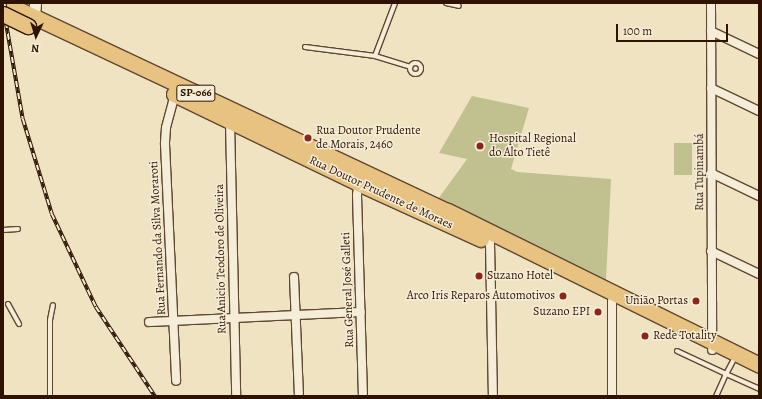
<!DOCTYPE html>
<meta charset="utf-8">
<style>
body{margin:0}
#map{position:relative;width:762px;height:399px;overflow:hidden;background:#efe3c2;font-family:Alegreya,serif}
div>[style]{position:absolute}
.green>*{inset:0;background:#c0c18f}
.roads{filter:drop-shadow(1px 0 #5e4730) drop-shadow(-1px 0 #5e4730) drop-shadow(0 1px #5e4730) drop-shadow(0 -1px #5e4730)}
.lane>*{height:4px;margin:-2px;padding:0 2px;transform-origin:2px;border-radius:2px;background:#f5edd7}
.lane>.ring{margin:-2px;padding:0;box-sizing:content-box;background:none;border:4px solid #f5edd7;border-radius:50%}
.street>*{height:8px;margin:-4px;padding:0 4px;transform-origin:4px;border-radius:4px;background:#f5edd7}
.secondary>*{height:11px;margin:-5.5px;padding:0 5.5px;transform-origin:5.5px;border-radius:5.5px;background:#f5edd7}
.highway>*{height:15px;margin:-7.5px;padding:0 7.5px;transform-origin:7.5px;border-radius:7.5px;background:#e8c281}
.rail>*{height:3.5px;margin-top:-1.75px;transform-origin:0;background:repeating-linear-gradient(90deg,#f5edd7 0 6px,#2e1300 0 12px);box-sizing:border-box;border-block:1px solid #2e1300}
.bridges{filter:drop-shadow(1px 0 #2e1300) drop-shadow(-1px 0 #2e1300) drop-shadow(0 1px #2e1300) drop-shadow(0 -1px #2e1300)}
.highway-bridge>*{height:15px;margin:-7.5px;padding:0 7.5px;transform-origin:7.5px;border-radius:7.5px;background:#e8c281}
.dots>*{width:11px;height:11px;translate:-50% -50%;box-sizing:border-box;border:2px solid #f5edd7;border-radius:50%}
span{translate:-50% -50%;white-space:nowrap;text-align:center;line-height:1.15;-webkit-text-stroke:3px #f5edd7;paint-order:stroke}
.shield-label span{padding:1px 3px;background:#f5edd7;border:1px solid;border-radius:3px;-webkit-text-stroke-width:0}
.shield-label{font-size:11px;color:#2e1300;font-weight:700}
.poi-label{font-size:12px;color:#2e1300}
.left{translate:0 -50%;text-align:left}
.right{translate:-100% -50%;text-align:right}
.street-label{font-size:12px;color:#2e1300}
.frame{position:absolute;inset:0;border:4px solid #2e1300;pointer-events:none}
.north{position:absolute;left:16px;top:16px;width:40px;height:40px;-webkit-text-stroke:3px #f5edd7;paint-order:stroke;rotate:184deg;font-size:11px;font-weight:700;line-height:16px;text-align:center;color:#2e1300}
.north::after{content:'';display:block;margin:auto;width:14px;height:18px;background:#2e1300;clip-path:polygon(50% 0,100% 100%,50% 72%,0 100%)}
.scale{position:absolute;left:616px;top:24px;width:112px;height:18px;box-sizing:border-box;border:2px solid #2e1300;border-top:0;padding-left:5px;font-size:12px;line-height:14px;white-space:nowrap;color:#2e1300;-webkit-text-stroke:3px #f5edd7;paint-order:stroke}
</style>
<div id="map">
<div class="green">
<div style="clip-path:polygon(472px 96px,529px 108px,511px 169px,517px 172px,611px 179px,606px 280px,438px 199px,467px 159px,439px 153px)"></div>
<div style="clip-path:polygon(674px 143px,692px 143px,692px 175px,674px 175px)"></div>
</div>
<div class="roads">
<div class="lane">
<div style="left:446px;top:3px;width:13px;rotate:13deg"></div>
<div style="left:305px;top:47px;width:71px;rotate:7.3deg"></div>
<div style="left:375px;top:56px;width:37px;rotate:17deg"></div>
<div style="left:375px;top:56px;width:57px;rotate:-69.3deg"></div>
<div class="ring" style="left:409.5px;top:62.5px;width:7px;height:7px"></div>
<div style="left:3px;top:230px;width:15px;rotate:-4deg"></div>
<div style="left:8px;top:304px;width:23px;rotate:61deg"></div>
<div style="left:677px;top:351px;width:54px;rotate:25.1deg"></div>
<div style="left:726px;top:374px;width:24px;rotate:114deg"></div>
<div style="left:733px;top:361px;width:15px;rotate:118deg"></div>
<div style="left:726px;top:374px;width:36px;rotate:24deg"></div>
<div style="left:50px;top:396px;width:76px;rotate:-90deg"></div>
<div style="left:50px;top:320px;width:15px;rotate:-79deg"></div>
</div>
<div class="street">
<div style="left:711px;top:3px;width:347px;rotate:89.8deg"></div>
<div style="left:711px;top:31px;width:53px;rotate:25.6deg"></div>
<div style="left:711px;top:88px;width:53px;rotate:25.6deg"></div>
<div style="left:175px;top:94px;width:35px;rotate:105deg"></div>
<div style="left:166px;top:128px;width:16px;rotate:94deg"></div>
<div style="left:165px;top:144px;width:237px;rotate:87.3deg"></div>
<div style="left:230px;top:122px;width:274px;rotate:88.7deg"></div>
<div style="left:711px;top:173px;width:53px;rotate:25.6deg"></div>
<div style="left:359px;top:181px;width:14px;rotate:98deg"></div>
<div style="left:357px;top:195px;width:201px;rotate:88.3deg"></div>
<div style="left:490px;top:243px;width:153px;rotate:88.9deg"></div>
<div style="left:711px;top:251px;width:53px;rotate:25.6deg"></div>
<div style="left:294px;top:277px;width:119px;rotate:87.6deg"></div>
<div style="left:149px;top:322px;width:212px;rotate:-2.7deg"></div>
<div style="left:612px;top:396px;width:95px;rotate:-90deg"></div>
</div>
<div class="secondary">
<div style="left:34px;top:18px;width:15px;rotate:-86deg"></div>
</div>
<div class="highway">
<div style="left:5px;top:3px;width:489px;rotate:25.2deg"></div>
<div style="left:448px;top:211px;width:347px;rotate:26.3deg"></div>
<div style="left:174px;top:94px;width:204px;rotate:25.8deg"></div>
<div style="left:358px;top:183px;width:135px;rotate:24.5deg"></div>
</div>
</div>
<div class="rail">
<div style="left:5px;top:3px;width:19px;rotate:87deg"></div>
<div style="left:6px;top:22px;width:98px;rotate:80.1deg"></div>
<div style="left:23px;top:119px;width:99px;rotate:73deg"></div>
<div style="left:52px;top:214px;width:103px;rotate:64.7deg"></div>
<div style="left:96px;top:307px;width:107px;rotate:56.5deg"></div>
</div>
<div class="bridges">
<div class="highway-bridge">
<div style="left:3px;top:14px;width:28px;rotate:26deg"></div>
</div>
</div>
<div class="dots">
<div style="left:308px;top:138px;background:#8f2418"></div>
<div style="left:480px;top:146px;background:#8f2418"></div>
<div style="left:479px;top:276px;background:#8f2418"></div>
<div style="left:563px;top:296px;background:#8f2418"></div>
<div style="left:696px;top:301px;background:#8f2418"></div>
<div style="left:598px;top:312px;background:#8f2418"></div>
<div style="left:645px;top:336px;background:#8f2418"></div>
</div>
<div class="shield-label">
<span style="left:196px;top:93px">SP-066</span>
</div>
<div class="poi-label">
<span class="left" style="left:316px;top:138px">Rua Doutor Prudente<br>de Morais, 2460</span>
<span class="left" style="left:489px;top:146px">Hospital Regional<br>do Alto Tietê</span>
<span class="left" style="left:487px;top:276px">Suzano Hotel</span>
<span class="right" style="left:555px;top:296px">Arco Iris Reparos Automotivos</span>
<span class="right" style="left:688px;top:301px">União Portas</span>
<span class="right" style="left:590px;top:312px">Suzano EPI</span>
<span class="left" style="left:653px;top:336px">Rede Totality</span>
</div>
<div class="street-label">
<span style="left:700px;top:172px;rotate:-90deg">Rua Tupinambá</span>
<span style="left:381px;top:193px;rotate:25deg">Rua Doutor Prudente de Moraes</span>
<span style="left:158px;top:238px;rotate:-93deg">Rua Fernando da Silva Moraroti</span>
<span style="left:221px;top:259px;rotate:-91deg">Rua Anicio Teodoro de Oliveira</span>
<span style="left:348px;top:290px;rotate:-92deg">Rua General José Galleti</span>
</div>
<div class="frame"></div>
<div class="north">N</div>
<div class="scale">100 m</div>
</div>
